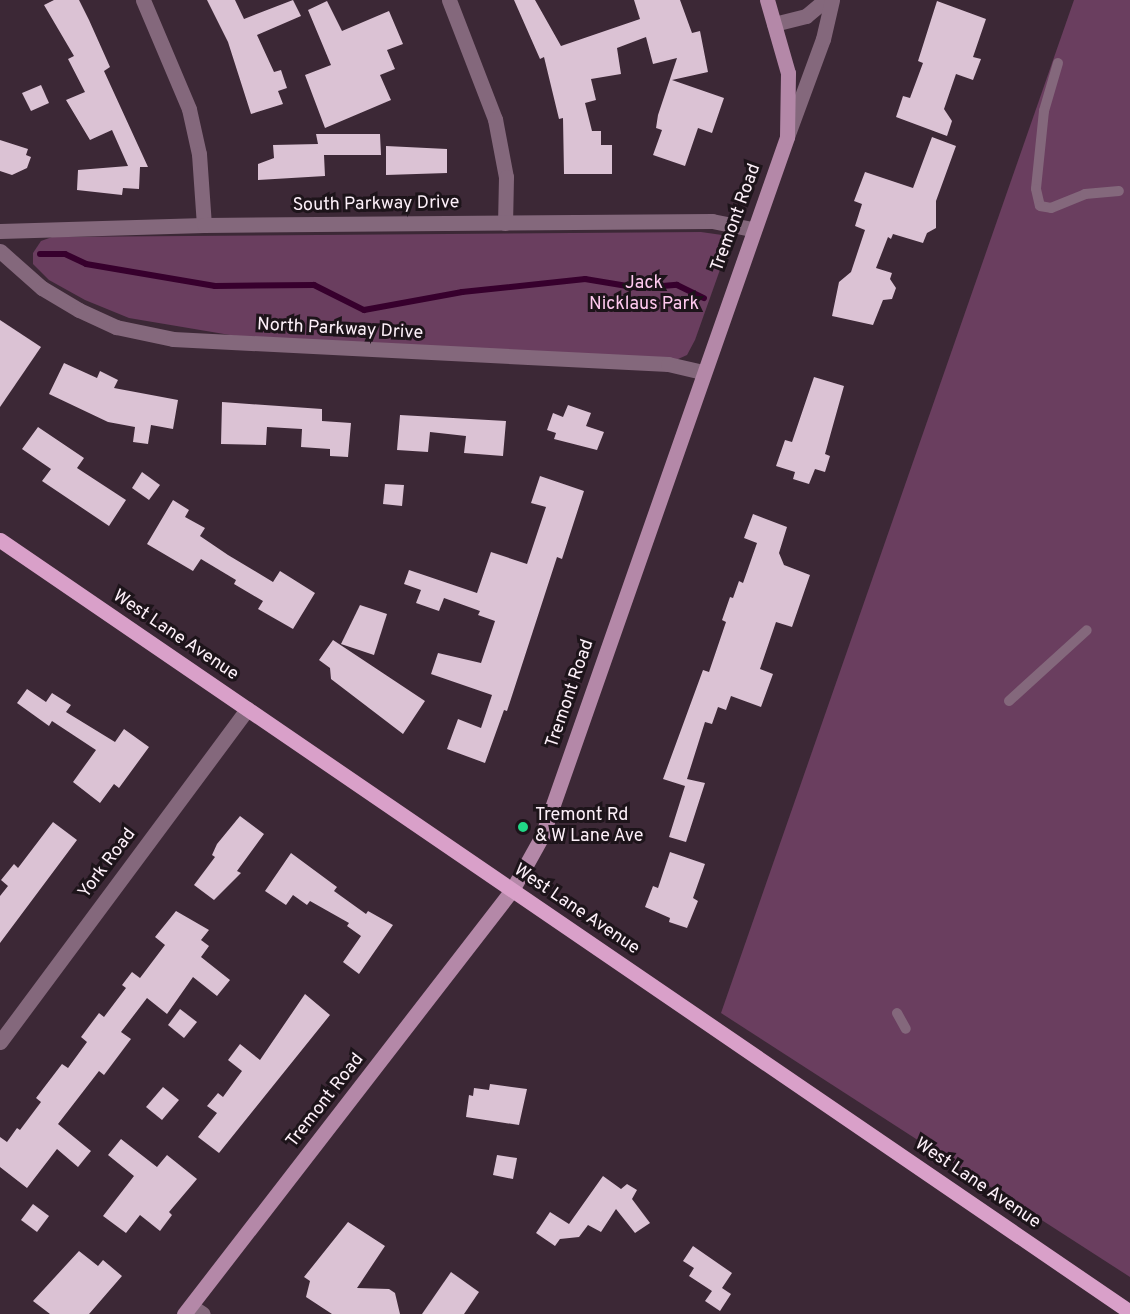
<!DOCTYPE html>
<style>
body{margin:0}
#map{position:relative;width:1130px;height:1314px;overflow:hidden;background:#3c2836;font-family:Overpass,sans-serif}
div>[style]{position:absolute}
.green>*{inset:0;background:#6a3e5f}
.stream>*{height:6px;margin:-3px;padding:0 3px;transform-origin:3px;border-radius:3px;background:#37002d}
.building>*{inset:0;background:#dbc2d4}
.lane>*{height:10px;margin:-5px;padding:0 5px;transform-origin:5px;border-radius:5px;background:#84687c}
.street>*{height:15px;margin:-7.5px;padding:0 7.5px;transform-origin:7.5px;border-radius:7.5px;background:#84687c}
.secondary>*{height:15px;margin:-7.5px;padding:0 7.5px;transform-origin:7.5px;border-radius:7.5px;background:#b488a8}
.primary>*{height:15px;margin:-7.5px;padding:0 7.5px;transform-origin:7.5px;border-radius:7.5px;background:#d9a0c9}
.dots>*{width:16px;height:16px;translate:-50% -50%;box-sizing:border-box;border:3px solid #1d141a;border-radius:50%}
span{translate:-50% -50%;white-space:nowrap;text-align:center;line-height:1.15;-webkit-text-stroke:6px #1d141a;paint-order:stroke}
.street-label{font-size:18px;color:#fdf0f9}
.park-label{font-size:18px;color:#ffc9ef}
.poi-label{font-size:18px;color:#fdf0f9}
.left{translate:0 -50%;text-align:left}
</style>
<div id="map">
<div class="green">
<div style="clip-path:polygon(1074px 0,1130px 0,1130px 1277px,721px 1013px)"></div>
<div style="clip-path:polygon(701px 232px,722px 235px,727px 250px,695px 340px,687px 355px,676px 360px,236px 336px,129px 318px,85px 300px,49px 280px,33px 264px,33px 253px,41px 241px,52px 237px)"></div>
</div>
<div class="stream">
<div style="left:40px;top:254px;width:25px"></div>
<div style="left:65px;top:254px;width:23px;rotate:25deg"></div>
<div style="left:86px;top:264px;width:131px;rotate:9.7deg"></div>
<div style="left:215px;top:286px;width:99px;rotate:-0.6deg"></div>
<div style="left:314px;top:285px;width:56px;rotate:26.6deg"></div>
<div style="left:364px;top:310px;width:100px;rotate:-10.4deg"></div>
<div style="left:462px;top:292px;width:124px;rotate:-6deg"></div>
<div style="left:585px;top:279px;width:55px;rotate:9.5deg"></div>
<div style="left:639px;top:288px;width:38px;rotate:-5deg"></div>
<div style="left:677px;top:285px;width:30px;rotate:26deg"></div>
</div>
<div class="building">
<div style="clip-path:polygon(54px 0,79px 0,89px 20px,110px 67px,104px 71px,148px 167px,140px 167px,139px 189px,123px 188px,122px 195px,77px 190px,78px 170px,128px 166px,112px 130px,90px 140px,66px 100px,85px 92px,68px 59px,74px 56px,44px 5px)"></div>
<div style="clip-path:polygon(207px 0,235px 0,244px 19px,293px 0,301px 16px,257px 35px,274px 72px,281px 70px,287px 88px,278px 91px,283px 104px,251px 114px,228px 42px)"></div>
<div style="clip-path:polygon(514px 0,535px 0,561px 46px,640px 19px,634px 0,680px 0,692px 33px,700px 31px,708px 72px,672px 80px,724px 98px,712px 133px,698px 128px,685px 166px,653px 155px,662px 130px,656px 128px,658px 115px,677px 58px,653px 64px,646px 37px,617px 48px,621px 74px,591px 79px,596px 100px,585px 103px,592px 131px,601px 131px,601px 145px,612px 145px,612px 174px,564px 174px,563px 118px,559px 119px,544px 57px,540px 59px)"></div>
<div style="clip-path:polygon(327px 1px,342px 31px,389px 11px,403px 44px,387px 50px,395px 69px,380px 75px,391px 100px,325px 128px,305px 75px,331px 65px,308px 10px)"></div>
<div style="clip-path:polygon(937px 1px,986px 19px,973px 57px,981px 59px,973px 80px,956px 74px,944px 109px,952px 121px,947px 136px,896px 117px,903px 96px,910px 98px,923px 63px,918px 61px)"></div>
<div style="clip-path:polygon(41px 85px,49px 103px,31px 111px,22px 93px)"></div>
<div style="clip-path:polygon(316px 134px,380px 134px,381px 155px,324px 155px,325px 176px,258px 180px,258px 164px,274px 158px,273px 145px,318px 144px)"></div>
<div style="clip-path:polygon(932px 137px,956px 146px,936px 201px,936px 228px,927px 233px,923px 243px,893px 234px,891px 239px,888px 237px,876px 268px,892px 273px,890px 279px,896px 288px,892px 299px,883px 300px,873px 325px,832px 316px,839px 282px,851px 272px,865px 230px,855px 226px,862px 204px,854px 201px,865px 172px,913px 188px)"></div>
<div style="clip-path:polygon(0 140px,28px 149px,26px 155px,31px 157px,27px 168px,12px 175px,0 171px)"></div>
<div style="clip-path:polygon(386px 146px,447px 149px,447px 173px,386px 175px)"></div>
<div style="clip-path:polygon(0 320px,41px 347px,0 407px)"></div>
<div style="clip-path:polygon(64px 363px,97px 378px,100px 371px,118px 380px,114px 388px,178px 400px,173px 429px,151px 425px,148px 444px,133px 442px,135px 427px,108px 422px,49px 394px)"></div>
<div style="clip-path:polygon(814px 377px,844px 386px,825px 454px,830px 456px,825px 472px,815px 469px,809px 484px,793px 479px,795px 472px,776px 466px,785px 440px,792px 442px)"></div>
<div style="clip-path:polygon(222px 402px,322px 409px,322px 421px,351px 423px,348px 457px,330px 456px,330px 449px,301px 447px,302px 429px,267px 427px,266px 445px,221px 444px)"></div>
<div style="clip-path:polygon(568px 405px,591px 413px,586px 426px,604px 432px,597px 450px,554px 439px,556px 433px,547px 430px,553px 413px,563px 417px)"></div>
<div style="clip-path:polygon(400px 415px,506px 421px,503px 456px,464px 453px,466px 436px,430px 432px,428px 452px,397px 450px)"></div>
<div style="clip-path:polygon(38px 427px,84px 458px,77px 468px,126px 500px,109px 526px,42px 481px,51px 469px,22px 449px)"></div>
<div style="clip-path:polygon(142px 472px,160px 485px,149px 500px,132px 488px)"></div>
<div style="clip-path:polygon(540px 476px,584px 491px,562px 559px,557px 557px,507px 711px,504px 710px,485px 763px,447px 749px,458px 719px,481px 728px,492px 695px,431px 674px,438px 653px,481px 663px,495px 621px,478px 615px,480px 611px,444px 598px,439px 611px,416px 603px,421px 590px,404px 584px,409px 570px,477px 593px,491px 552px,527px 564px,546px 507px,531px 503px)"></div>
<div style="clip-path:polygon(385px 484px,404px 485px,402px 506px,383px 504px)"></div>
<div style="clip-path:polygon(173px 500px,189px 510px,185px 517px,205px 528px,200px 536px,228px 555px,273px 582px,280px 571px,315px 593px,293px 629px,258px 609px,263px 601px,234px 584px,236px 580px,201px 559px,193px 571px,147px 544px)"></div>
<div style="clip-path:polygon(753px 514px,787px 527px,779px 553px,784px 565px,810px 575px,792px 627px,776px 622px,760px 669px,773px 674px,761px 707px,731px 696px,726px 710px,718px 707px,712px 724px,705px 722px,687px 779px,705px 783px,686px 842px,669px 837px,685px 786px,663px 779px,703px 670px,709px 672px,726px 622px,722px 620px,730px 597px,733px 598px,739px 581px,743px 583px,757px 543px,744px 538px)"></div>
<div style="clip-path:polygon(360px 605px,387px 614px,374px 655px,341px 644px)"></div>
<div style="clip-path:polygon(333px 640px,425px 701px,403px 734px,331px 679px,330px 668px,319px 660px)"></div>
<div style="clip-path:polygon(27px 689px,46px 702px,52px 693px,71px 705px,66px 712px,115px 742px,124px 729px,149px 747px,119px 788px,114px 784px,100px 803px,73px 782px,96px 750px,52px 721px,49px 726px,17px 703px)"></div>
<div style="clip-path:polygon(240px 816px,264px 834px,237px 871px,241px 873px,214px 900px,194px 885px,215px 857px,212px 855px,217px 844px)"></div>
<div style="clip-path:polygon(53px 822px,77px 840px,0 943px,0 896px,8px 886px,1px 880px,14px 864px,18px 868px)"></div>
<div style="clip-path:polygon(670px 852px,705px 864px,693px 898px,698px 901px,687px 928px,669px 922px,670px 918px,645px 907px,653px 886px,658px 888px)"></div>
<div style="clip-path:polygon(291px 853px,337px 887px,334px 891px,366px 914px,368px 911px,393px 925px,359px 974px,343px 962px,361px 936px,347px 926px,349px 923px,310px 901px,307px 905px,293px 895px,286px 905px,265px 891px)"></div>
<div style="clip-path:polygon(176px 911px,209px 930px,201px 940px,209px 946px,201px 957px,230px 980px,217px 996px,193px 977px,167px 1014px,147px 998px,121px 1032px,131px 1039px,104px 1075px,99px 1071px,58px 1124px,91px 1151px,78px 1167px,57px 1149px,27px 1188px,0 1167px,0 1137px,7px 1142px,17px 1128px,20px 1130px,41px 1102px,36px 1098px,62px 1064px,68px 1068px,87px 1042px,81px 1037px,99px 1013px,104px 1017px,126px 988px,122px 985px,132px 972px,140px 978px,165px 945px,155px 937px)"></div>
<div style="clip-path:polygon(305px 994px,330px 1015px,219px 1153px,198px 1137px,217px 1113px,207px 1106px,218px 1093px,223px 1097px,242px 1071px,228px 1060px,240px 1044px,260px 1060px)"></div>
<div style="clip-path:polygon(180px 1009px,197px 1022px,184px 1038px,168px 1025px)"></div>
<div style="clip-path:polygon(490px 1084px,527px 1089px,519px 1125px,466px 1117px,469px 1095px,473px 1096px,474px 1088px,489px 1090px)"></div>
<div style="clip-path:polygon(163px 1087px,179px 1100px,162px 1120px,146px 1107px)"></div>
<div style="clip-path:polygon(121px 1139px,157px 1167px,167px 1155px,197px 1179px,169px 1212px,172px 1215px,160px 1231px,140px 1215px,126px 1233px,103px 1216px,134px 1176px,108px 1155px)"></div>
<div style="clip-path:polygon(497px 1155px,517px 1158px,513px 1179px,493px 1175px)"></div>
<div style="clip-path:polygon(603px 1176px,621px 1189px,627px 1184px,637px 1190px,632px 1199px,650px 1223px,635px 1233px,616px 1209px,601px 1232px,588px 1225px,579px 1237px,560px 1239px,555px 1246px,536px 1233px,550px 1212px,569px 1224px)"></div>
<div style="clip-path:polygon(33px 1204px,49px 1216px,37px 1232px,21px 1220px)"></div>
<div style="clip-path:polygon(348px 1222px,385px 1246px,357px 1288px,389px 1289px,395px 1293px,400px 1314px,332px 1314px,306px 1297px,310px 1281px,304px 1277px)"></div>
<div style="clip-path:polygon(693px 1246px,732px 1273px,722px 1288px,731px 1294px,720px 1311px,705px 1301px,712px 1291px,689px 1276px,694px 1268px,683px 1261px)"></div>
<div style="clip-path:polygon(79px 1251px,98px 1266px,103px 1260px,122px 1276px,89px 1314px,50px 1314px,33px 1301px)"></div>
<div style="clip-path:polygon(451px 1272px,479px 1292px,464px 1314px,422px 1314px)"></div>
</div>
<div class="lane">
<div style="left:1058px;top:63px;width:50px;rotate:106.3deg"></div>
<div style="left:1044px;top:111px;width:78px;rotate:95.9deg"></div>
<div style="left:1036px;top:189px;width:17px;rotate:77deg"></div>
<div style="left:1040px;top:206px;width:11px;rotate:10deg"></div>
<div style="left:1051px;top:208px;width:37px;rotate:-22deg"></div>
<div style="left:1085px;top:194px;width:34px;rotate:-5deg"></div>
<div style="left:1009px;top:701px;width:105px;rotate:-42.3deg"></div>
<div style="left:897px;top:1013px;width:18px;rotate:61deg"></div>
</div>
<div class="street">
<div style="left:143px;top:0;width:118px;rotate:67.1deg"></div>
<div style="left:189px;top:109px;width:46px;rotate:77.5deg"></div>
<div style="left:199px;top:154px;width:71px;rotate:86deg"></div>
<div style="left:449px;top:0;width:128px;rotate:68.9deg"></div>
<div style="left:495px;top:119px;width:59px;rotate:79.3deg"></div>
<div style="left:506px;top:177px;width:46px;rotate:91.2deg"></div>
<div style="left:774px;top:24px;width:33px;rotate:-14deg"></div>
<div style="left:806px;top:16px;width:25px;rotate:-40deg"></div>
<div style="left:788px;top:134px;width:101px;rotate:-69.8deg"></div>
<div style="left:823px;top:39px;width:40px;rotate:-77deg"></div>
<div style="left:0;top:231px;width:204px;rotate:-1.7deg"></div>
<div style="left:204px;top:225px;width:508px;rotate:-0.45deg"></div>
<div style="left:712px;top:221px;width:41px;rotate:11.3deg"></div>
<div style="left:0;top:251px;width:56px;rotate:41.4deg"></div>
<div style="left:42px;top:288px;width:43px;rotate:30.7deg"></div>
<div style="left:79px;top:310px;width:41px;rotate:24.7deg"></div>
<div style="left:116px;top:327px;width:58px;rotate:11.9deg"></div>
<div style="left:173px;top:339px;width:496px;rotate:2.9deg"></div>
<div style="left:668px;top:364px;width:36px;rotate:13deg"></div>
<div style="left:0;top:1042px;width:415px;rotate:-53.4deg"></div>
<div style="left:191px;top:1306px;width:14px;rotate:34deg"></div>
</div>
<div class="secondary">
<div style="left:184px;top:1314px;width:536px;rotate:-52.28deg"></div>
<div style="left:512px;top:890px;width:62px;rotate:-60.9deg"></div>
<div style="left:542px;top:836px;width:741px;rotate:-70.68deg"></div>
<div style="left:787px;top:137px;width:64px;rotate:-89.1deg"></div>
<div style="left:788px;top:73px;width:76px;rotate:-106deg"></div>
</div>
<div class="primary">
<div style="left:0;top:540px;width:1369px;rotate:34.34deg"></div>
</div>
<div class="dots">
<div style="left:523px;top:827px;background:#21d887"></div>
</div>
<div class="street-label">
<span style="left:376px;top:205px;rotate:-1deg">South Parkway Drive</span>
<span style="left:737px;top:218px;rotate:-70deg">Tremont Road</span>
<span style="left:340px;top:330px;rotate:3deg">North Parkway Drive</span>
<span style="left:175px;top:636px;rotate:34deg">West Lane Avenue</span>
<span style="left:571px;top:694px;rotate:-71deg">Tremont Road</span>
<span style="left:108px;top:864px;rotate:-53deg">York Road</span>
<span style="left:576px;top:910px;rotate:34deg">West Lane Avenue</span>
<span style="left:326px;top:1101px;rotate:-52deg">Tremont Road</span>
<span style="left:977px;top:1184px;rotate:34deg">West Lane Avenue</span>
</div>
<div class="park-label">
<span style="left:644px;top:295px">Jack<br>Nicklaus Park</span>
</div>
<div class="poi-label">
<span class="left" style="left:535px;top:827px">Tremont Rd<br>&amp; W Lane Ave</span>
</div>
</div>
